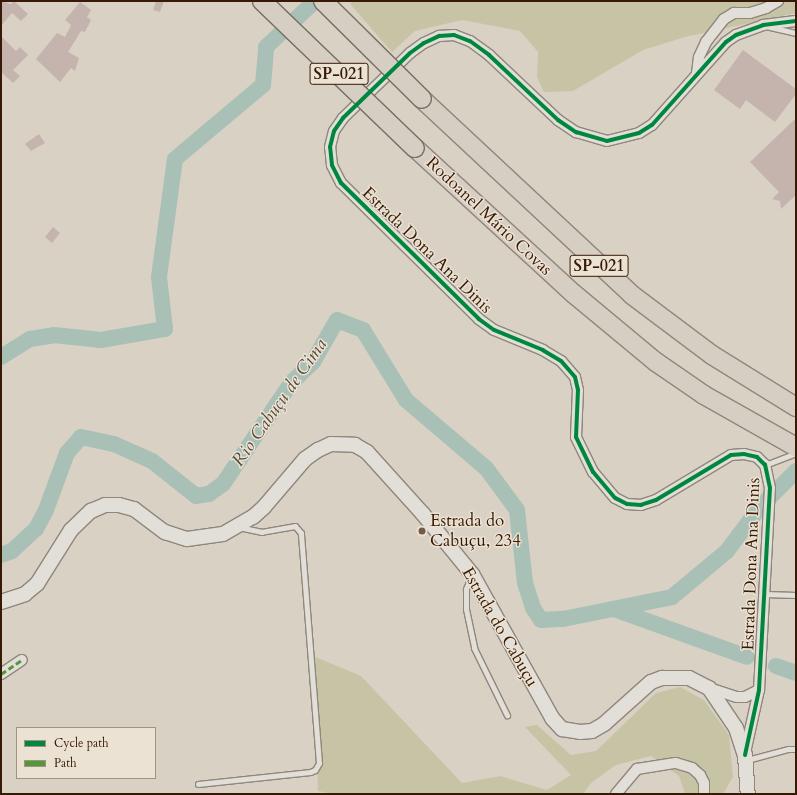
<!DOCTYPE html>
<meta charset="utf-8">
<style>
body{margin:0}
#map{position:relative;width:797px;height:795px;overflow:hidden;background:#d9d1c4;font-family:Cardo,serif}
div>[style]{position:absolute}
.green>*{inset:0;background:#c7c4a5}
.river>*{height:16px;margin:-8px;padding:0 8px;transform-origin:8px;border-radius:8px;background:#a9c0b7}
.building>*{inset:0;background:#c5b4ad}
.roads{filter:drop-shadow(1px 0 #8f867c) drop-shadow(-1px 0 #8f867c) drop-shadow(0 1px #8f867c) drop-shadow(0 -1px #8f867c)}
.lane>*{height:5px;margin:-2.5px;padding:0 2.5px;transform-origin:2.5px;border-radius:2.5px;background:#e2ded8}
.street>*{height:10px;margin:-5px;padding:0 5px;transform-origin:5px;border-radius:5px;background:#e2ded8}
.secondary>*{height:14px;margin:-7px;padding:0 7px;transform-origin:7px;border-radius:7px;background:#e2ded8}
.highway>*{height:18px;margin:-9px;padding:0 9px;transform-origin:9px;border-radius:9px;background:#d6cec3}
.bridges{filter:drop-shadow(1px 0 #776e64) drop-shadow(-1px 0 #776e64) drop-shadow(0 1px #776e64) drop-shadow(0 -1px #776e64)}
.highway-bridge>*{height:18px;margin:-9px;padding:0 9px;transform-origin:9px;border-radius:9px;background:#d6cec3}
.quiet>*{height:3px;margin-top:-1.5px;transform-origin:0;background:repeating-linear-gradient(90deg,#51993a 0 6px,transparent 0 9px)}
.cycleway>*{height:4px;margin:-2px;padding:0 2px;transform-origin:2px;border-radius:2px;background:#00873e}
.dots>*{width:11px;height:11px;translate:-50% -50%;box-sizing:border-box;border:2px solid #ece2d3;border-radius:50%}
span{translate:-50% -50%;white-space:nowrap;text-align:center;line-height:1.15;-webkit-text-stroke:3px #ece2d3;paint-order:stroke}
.shield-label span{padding:1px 3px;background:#ece2d3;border:1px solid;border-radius:3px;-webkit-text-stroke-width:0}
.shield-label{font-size:16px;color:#371a05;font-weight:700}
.street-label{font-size:17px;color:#371a05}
.poi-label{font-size:17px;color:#371a05}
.left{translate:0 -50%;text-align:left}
.water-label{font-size:18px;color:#534939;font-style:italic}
.frame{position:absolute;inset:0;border:2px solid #371a05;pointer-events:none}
.legend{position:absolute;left:16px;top:727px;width:140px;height:52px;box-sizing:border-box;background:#ece2d3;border:1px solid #a49281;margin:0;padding:5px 7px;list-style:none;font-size:12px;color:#371a05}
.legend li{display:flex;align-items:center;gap:8px;height:20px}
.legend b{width:20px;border:1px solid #a49281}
</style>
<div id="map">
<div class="green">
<div style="clip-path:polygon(353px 1px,796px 1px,796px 13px,685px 37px,643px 50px,573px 91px,544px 92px,537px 77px,538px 52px,520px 31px,462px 20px,415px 31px,392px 52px,350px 4px)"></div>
<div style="clip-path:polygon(313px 656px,361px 676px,462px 783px,500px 776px,547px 790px,571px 775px,525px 727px,537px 725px,571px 755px,596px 751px,656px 693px,680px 687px,704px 700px,729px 735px,733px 777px,723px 794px,685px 794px,679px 776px,651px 756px,616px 765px,591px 783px,583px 794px,334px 794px,318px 791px)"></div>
</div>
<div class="river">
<div style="left:1px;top:357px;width:34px;rotate:-32deg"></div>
<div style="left:30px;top:339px;width:24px;rotate:-9deg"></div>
<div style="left:54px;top:335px;width:47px;rotate:6.1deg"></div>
<div style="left:101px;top:340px;width:65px;rotate:-9.8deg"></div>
<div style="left:165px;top:329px;width:52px;rotate:-96.6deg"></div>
<div style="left:159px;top:277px;width:119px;rotate:-82.3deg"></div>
<div style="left:175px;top:159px;width:115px;rotate:-40.1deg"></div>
<div style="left:263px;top:85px;width:38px;rotate:-85deg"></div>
<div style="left:266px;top:47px;width:67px;rotate:-43.2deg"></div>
<div style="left:1px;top:555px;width:12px;rotate:-20deg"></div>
<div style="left:12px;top:551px;width:33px;rotate:-43deg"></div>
<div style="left:36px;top:529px;width:21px;rotate:-62deg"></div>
<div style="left:46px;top:510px;width:61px;rotate:-69.8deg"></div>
<div style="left:67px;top:453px;width:21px;rotate:-49deg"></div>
<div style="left:81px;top:437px;width:34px;rotate:12deg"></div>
<div style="left:114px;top:444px;width:42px;rotate:24.1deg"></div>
<div style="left:152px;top:461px;width:56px;rotate:38.5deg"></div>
<div style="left:196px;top:496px;width:13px;rotate:-9deg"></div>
<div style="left:209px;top:494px;width:17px;rotate:-36deg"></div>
<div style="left:223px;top:484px;width:122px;rotate:-56deg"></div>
<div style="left:291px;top:383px;width:30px;rotate:-44deg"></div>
<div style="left:313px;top:362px;width:48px;rotate:-60.3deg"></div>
<div style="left:337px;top:320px;width:28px;rotate:21deg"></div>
<div style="left:363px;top:330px;width:82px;rotate:58.4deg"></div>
<div style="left:406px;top:400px;width:105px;rotate:40.4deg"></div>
<div style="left:486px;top:468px;width:52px;rotate:53.6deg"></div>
<div style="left:517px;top:510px;width:73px;rotate:83.7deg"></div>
<div style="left:525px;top:583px;width:26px;rotate:72deg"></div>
<div style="left:533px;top:608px;width:14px;rotate:56deg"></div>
<div style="left:541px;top:620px;width:22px;rotate:-3deg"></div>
<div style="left:563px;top:619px;width:111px;rotate:-11.4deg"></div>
<div style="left:672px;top:597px;width:72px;rotate:-39.9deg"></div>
<div style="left:727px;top:551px;width:55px;rotate:-53.1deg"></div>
<div style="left:760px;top:507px;width:51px;rotate:-45deg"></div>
<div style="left:614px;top:609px;width:141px;rotate:19.8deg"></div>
<div style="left:776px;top:666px;width:21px;rotate:19deg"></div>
</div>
<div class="building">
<div style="clip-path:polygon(1px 1px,11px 4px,14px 1px,28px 14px,21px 21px,12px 13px,1px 26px)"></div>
<div style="clip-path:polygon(156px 1px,164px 1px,160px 12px,153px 10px)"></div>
<div style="clip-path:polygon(80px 2px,91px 10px,87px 17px,91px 20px,85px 32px,81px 31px,68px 52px,79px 58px,75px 71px,71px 68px,60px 82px,36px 59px,57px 33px,65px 37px,71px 25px,65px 20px)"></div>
<div style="clip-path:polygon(1px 36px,16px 51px,20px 47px,28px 55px,13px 70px,20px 76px,13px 83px,1px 72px)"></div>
<div style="clip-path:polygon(743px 50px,796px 89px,796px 94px,775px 122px,746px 100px,740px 109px,714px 90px)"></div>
<div style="clip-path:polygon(796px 118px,796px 195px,781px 209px,780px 201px,772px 199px,779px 192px,750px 162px)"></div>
<div style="clip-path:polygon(39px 134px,45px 143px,31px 151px,25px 144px)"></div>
<div style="clip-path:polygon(53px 227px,60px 233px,52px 243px,45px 237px)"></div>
</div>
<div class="roads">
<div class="lane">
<div style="left:770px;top:27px;width:27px;rotate:13deg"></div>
<div style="left:765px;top:465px;width:33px;rotate:-21deg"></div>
<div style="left:471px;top:577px;width:13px;rotate:113deg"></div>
<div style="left:466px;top:589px;width:20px;rotate:90deg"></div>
<div style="left:466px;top:609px;width:40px;rotate:78deg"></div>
<div style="left:474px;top:648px;width:75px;rotate:63.8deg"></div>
<div style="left:764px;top:594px;width:32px;rotate:2deg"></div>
<div style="left:747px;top:760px;width:42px;rotate:-15deg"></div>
<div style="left:788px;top:749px;width:8px"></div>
<div style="left:198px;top:784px;width:113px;rotate:-6.1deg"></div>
<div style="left:310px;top:772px;width:5px;rotate:-22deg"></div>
<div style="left:315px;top:770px;width:8px;rotate:-60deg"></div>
<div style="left:319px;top:763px;width:231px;rotate:-94.5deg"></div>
<div style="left:301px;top:533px;width:9px;rotate:-131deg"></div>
<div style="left:295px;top:526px;width:34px;rotate:170deg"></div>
<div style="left:262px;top:532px;width:24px;rotate:-168deg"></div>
</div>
<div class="street">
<div style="left:697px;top:73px;width:16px;rotate:-83deg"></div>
<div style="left:699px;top:57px;width:17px;rotate:-65deg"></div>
<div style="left:706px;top:42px;width:29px;rotate:-52deg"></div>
<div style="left:724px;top:19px;width:12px;rotate:-31deg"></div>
<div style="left:734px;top:13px;width:16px"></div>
<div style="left:750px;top:13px;width:17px;rotate:-17deg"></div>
<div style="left:766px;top:8px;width:14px;rotate:-30deg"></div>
<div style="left:1px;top:674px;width:25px;rotate:-34deg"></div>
<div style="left:709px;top:688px;width:29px;rotate:18deg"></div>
<div style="left:737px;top:697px;width:8px"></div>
<div style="left:745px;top:697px;width:16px;rotate:-27deg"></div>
<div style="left:745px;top:753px;width:65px;rotate:-77.5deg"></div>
<div style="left:759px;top:690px;width:202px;rotate:-86.9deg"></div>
<div style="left:770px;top:488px;width:24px;rotate:-102deg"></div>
<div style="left:765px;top:465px;width:11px;rotate:-135deg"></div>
<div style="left:757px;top:457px;width:13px;rotate:-167deg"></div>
<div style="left:744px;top:454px;width:13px;rotate:176deg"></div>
<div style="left:731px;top:455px;width:87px;rotate:149deg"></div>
<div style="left:656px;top:500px;width:16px;rotate:162deg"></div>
<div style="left:641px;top:505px;width:14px;rotate:-176deg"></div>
<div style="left:627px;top:504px;width:13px;rotate:-153deg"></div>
<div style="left:615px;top:498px;width:34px;rotate:-130deg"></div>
<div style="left:593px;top:472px;width:39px;rotate:-116deg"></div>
<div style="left:576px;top:437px;width:47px;rotate:-87.6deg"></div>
<div style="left:578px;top:390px;width:13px;rotate:-103deg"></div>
<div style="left:575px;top:377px;width:21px;rotate:-131deg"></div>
<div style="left:561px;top:361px;width:21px;rotate:-149deg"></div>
<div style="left:543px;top:350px;width:53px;rotate:-157.8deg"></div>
<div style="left:494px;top:330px;width:19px;rotate:-144deg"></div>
<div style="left:479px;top:319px;width:194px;rotate:-135.4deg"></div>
<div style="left:341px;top:183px;width:20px;rotate:-117deg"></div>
<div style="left:332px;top:165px;width:18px;rotate:-96deg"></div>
<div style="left:330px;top:147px;width:16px;rotate:-76deg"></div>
<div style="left:334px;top:131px;width:16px;rotate:-55deg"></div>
<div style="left:343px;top:118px;width:93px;rotate:-44.1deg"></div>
<div style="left:410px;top:53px;width:17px;rotate:-36deg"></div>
<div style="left:424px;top:43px;width:17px;rotate:-25deg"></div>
<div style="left:439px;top:36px;width:15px;rotate:-4deg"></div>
<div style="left:454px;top:35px;width:17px;rotate:21deg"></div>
<div style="left:470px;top:41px;width:24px;rotate:36deg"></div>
<div style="left:489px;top:55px;width:95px;rotate:43.3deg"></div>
<div style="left:558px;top:120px;width:22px;rotate:34deg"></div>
<div style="left:576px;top:132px;width:32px;rotate:16deg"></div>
<div style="left:607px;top:141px;width:33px;rotate:-14deg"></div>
<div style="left:639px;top:133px;width:15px;rotate:-32deg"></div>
<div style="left:652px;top:125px;width:111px;rotate:-48.3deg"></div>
<div style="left:726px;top:42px;width:12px;rotate:-35deg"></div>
<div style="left:736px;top:35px;width:29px;rotate:-20deg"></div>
<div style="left:763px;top:25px;width:33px;rotate:-7deg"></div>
<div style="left:616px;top:794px;width:33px;rotate:-50deg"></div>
<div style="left:637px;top:769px;width:39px;rotate:-9deg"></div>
<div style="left:676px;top:763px;width:17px;rotate:17deg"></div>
<div style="left:692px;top:768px;width:11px;rotate:41deg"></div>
<div style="left:700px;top:775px;width:9px;rotate:63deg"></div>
<div style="left:704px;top:783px;width:11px;rotate:90deg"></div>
</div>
<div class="secondary">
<div style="left:1px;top:602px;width:25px;rotate:-18deg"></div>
<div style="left:25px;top:594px;width:16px;rotate:-40deg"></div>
<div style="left:37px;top:584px;width:64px;rotate:-57.8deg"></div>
<div style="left:71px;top:530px;width:28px;rotate:-44deg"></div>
<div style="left:91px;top:511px;width:15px;rotate:-23deg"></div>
<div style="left:105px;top:505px;width:14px"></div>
<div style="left:119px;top:505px;width:16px;rotate:15deg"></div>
<div style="left:134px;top:509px;width:39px;rotate:37deg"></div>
<div style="left:165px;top:532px;width:23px;rotate:18deg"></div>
<div style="left:187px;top:539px;width:36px;rotate:-8deg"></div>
<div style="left:223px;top:534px;width:34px;rotate:-30deg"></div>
<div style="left:253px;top:517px;width:15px;rotate:-42deg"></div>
<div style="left:264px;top:507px;width:63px;rotate:-49.5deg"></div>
<div style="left:305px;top:459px;width:16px;rotate:-35deg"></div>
<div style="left:318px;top:450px;width:14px;rotate:-25deg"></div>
<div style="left:331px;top:444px;width:24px;rotate:2deg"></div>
<div style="left:355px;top:445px;width:14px;rotate:30deg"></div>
<div style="left:367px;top:452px;width:84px;rotate:47.9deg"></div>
<div style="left:423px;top:514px;width:77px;rotate:50.8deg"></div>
<div style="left:472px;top:574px;width:165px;rotate:60.9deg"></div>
<div style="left:552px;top:718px;width:15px;rotate:48deg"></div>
<div style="left:562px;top:729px;width:18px;rotate:9deg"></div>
<div style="left:580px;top:732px;width:12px;rotate:-5deg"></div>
<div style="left:592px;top:731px;width:14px;rotate:-30deg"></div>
<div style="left:604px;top:724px;width:63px;rotate:-41.8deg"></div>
<div style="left:651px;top:682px;width:12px;rotate:-20deg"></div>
<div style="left:662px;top:678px;width:27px"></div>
<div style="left:689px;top:678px;width:22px;rotate:27deg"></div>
<div style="left:709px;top:688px;width:48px;rotate:56deg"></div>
<div style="left:736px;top:728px;width:28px;rotate:72deg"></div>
<div style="left:745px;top:755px;width:39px;rotate:86deg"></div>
</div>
<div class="highway">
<div style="left:422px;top:99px;width:287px;rotate:43deg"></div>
<div style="left:632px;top:295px;width:100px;rotate:36.9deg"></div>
<div style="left:712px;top:355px;width:99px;rotate:31.8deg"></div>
<div style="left:415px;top:148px;width:216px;rotate:42.6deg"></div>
<div style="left:574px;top:294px;width:107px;rotate:39.7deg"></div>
<div style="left:656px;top:362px;width:58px;rotate:34.5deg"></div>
<div style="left:704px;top:395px;width:106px;rotate:29.5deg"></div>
</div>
</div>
<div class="bridges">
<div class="highway-bridge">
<div style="left:262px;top:1px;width:212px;rotate:43.9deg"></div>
<div style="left:323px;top:1px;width:139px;rotate:44.7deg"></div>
</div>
</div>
<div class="quiet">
<div style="left:1px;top:674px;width:25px;rotate:-34deg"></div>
</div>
<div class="cycleway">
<div style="left:745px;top:755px;width:66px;rotate:-77.8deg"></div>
<div style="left:759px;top:690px;width:202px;rotate:-86.9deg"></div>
<div style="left:770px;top:488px;width:24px;rotate:-102deg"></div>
<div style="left:765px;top:465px;width:11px;rotate:-135deg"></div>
<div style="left:757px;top:457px;width:13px;rotate:-167deg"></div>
<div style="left:744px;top:454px;width:13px;rotate:176deg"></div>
<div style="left:731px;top:455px;width:87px;rotate:149deg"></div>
<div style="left:656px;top:500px;width:16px;rotate:162deg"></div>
<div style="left:641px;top:505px;width:14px;rotate:-176deg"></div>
<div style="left:627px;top:504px;width:13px;rotate:-153deg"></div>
<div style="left:615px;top:498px;width:34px;rotate:-130deg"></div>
<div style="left:593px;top:472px;width:39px;rotate:-116deg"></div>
<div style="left:576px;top:437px;width:47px;rotate:-87.6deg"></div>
<div style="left:578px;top:390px;width:13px;rotate:-103deg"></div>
<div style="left:575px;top:377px;width:21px;rotate:-131deg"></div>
<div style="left:561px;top:361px;width:21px;rotate:-149deg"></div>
<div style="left:543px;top:350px;width:53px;rotate:-157.8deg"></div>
<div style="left:494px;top:330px;width:19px;rotate:-144deg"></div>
<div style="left:479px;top:319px;width:194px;rotate:-135.4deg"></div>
<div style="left:341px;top:183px;width:20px;rotate:-117deg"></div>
<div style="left:332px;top:165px;width:18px;rotate:-96deg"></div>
<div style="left:330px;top:147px;width:16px;rotate:-76deg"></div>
<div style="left:334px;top:131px;width:16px;rotate:-55deg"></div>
<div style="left:343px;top:118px;width:93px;rotate:-44.1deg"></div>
<div style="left:410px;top:53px;width:17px;rotate:-36deg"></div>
<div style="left:424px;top:43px;width:17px;rotate:-25deg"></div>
<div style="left:439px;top:36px;width:15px;rotate:-4deg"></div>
<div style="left:454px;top:35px;width:17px;rotate:21deg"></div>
<div style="left:470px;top:41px;width:24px;rotate:36deg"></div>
<div style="left:489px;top:55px;width:95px;rotate:43.3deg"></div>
<div style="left:558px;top:120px;width:22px;rotate:34deg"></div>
<div style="left:576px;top:132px;width:32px;rotate:16deg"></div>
<div style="left:607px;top:141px;width:33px;rotate:-14deg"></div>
<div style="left:639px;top:133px;width:15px;rotate:-32deg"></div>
<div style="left:652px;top:125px;width:111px;rotate:-48.3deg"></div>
<div style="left:726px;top:42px;width:12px;rotate:-35deg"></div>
<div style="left:736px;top:35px;width:29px;rotate:-20deg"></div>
<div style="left:763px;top:25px;width:33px;rotate:-7deg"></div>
</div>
<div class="dots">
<div style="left:422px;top:531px;background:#705a48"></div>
</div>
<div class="shield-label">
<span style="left:339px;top:74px">SP-021</span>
<span style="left:599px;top:266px">SP-021</span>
</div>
<div class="street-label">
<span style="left:489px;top:216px;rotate:43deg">Rodoanel Mário Covas</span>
<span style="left:427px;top:250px;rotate:44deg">Estrada Dona Ana Dinis</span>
<span style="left:751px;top:564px;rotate:-88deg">Estrada Dona Ana Dinis</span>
<span style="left:500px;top:627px;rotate:60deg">Estrada do Cabuçu</span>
</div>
<div class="poi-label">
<span class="left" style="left:430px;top:531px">Estrada do<br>Cabuçu, 234</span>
</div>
<div class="water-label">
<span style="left:280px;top:403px;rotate:-55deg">Rio Cabuçu de Cima</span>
</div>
<div class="frame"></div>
<ul class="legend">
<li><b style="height:5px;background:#00873e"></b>Cycle path</li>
<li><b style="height:5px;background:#51993a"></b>Path</li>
</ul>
</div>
